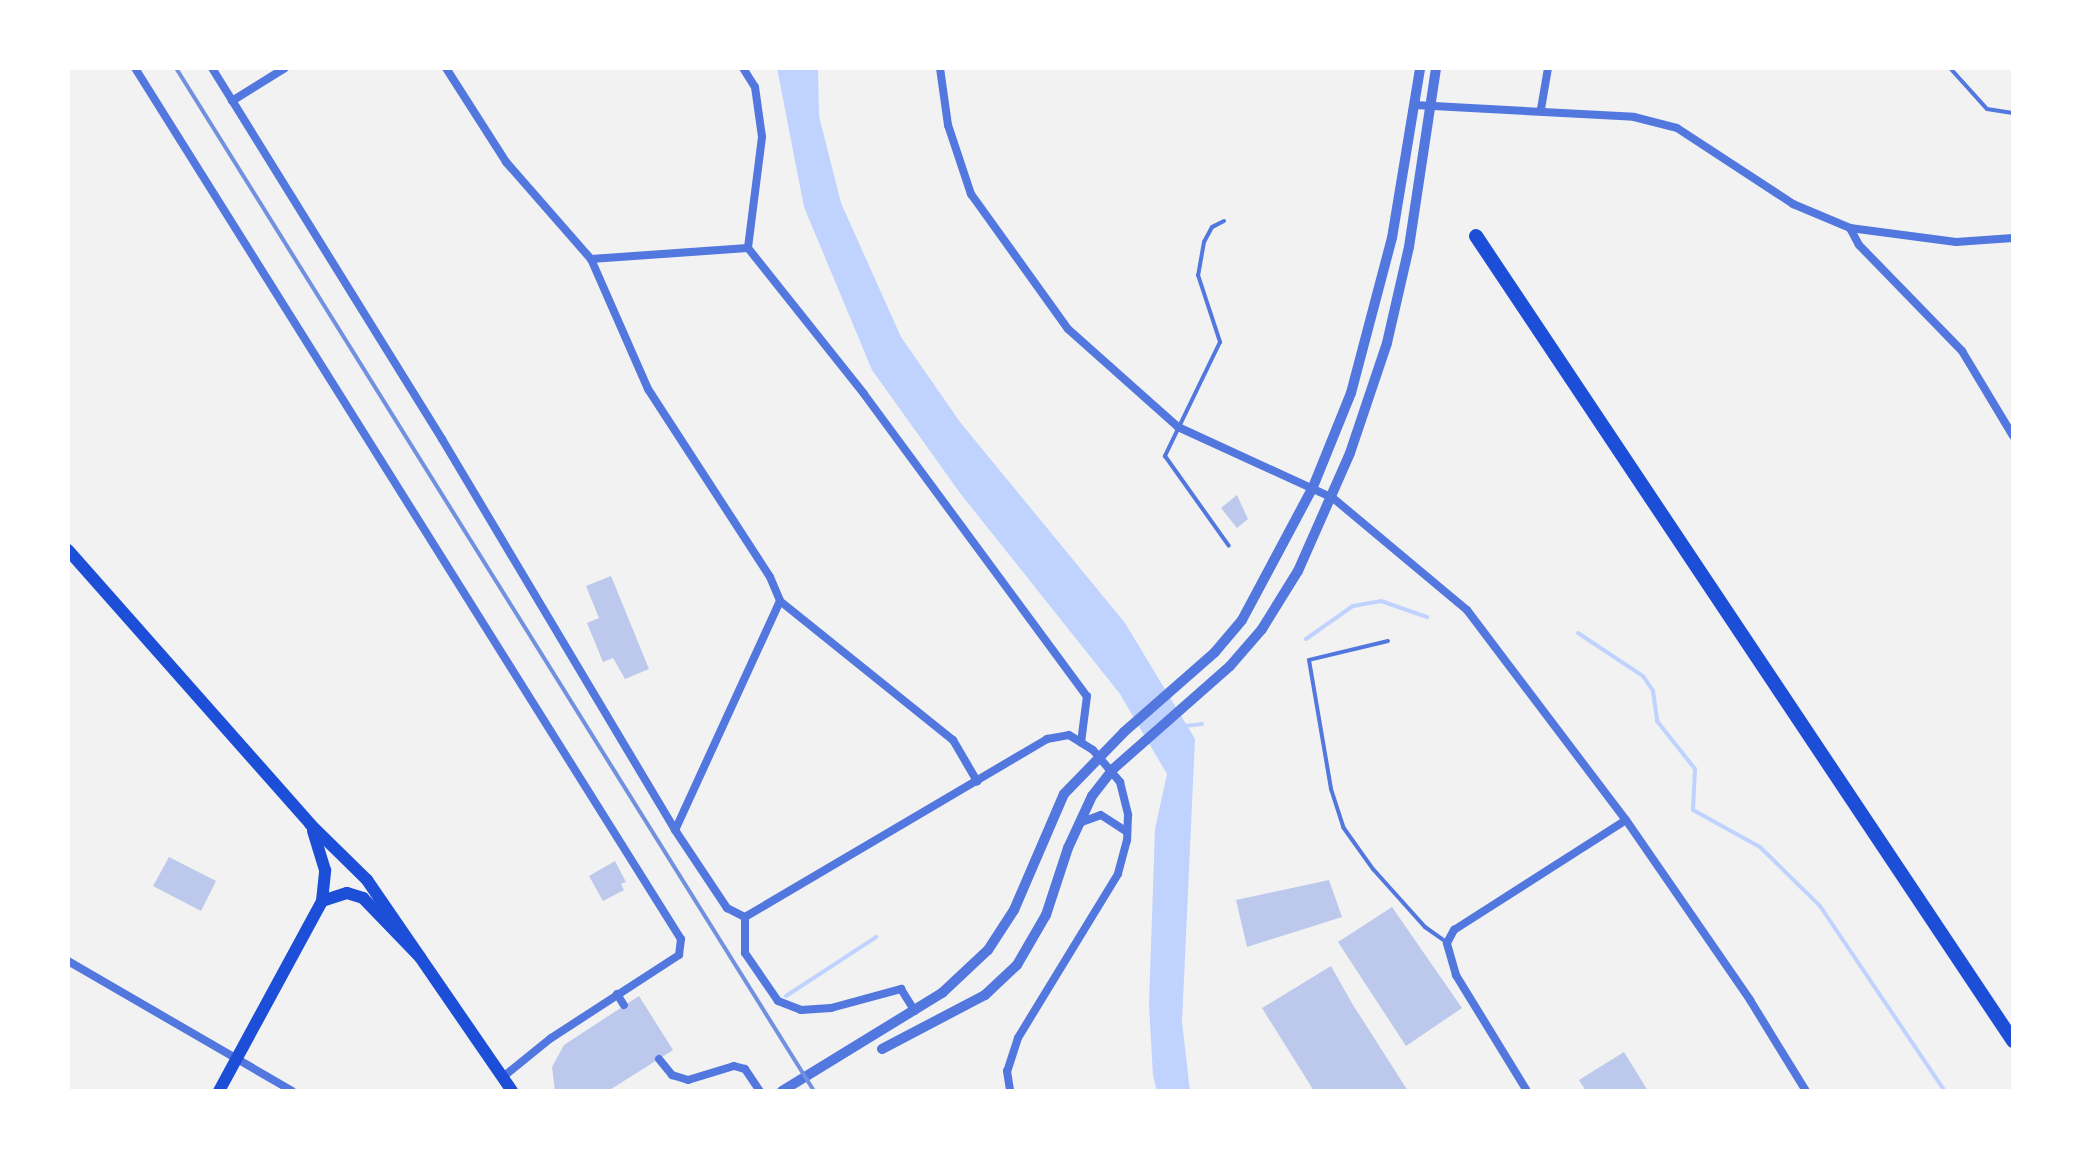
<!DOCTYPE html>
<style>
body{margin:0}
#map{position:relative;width:2081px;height:1159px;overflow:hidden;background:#f2f2f2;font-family:"Open Sans",sans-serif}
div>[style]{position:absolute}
.water>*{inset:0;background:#bfd3fe}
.stream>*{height:4px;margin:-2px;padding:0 2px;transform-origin:2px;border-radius:2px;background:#bfd3fe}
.building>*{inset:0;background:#bdc9ec}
.service>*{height:4px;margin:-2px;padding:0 2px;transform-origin:2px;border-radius:2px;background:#5277de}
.minor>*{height:8px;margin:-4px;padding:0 4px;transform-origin:4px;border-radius:4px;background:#5277de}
.tertiary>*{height:10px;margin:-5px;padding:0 5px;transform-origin:5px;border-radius:5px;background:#5277de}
.secondary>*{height:12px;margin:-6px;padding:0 6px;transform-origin:6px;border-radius:6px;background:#1d4ed8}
.trunk>*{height:14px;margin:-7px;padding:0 7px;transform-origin:7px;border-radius:7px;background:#1d4ed8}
.rail>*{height:4px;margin:-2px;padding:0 2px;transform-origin:2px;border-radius:2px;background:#7290e2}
span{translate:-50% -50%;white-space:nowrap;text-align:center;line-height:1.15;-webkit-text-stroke:8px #fff;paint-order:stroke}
.frame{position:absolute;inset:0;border:70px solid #fff;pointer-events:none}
</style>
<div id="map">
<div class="water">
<div style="clip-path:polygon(777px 68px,818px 68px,819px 116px,841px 203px,901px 337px,960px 422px,1125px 623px,1195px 739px,1182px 1022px,1190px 1091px,1157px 1091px,1153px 1076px,1149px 1004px,1155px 829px,1167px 774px,1120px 694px,960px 493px,872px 370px,804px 207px)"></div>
</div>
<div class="stream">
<div style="left:1578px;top:633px;width:78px;rotate:33.5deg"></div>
<div style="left:1643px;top:676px;width:18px;rotate:56deg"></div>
<div style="left:1653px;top:691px;width:30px;rotate:82deg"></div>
<div style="left:1657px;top:721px;width:61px;rotate:51.6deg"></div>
<div style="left:1695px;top:769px;width:41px;rotate:92.8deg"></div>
<div style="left:1693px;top:810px;width:77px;rotate:28.9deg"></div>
<div style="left:1760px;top:847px;width:84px;rotate:44.5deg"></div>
<div style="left:1820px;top:906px;width:223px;rotate:56deg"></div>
<div style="left:1306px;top:639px;width:57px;rotate:-35.1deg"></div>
<div style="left:1353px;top:606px;width:28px;rotate:-10deg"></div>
<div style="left:1381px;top:601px;width:49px;rotate:19.2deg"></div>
<div style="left:1184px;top:726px;width:18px;rotate:-6deg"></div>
<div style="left:786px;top:996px;width:108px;rotate:-33.2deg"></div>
</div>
<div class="building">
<div style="clip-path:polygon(1237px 495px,1248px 519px,1237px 528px,1221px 508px)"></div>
<div style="clip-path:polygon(611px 576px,649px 669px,625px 679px,613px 658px,603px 662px,587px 623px,599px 618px,586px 586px)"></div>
<div style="clip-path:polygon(169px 857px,216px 881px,201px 911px,153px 886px)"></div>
<div style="clip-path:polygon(615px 861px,626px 882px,621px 884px,624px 890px,603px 901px,589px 876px)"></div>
<div style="clip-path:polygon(1329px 880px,1342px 917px,1247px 947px,1236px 900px)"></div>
<div style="clip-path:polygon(1392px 907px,1462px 1008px,1406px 1046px,1338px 942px)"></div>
<div style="clip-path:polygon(1331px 966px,1353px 1005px,1408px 1091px,1314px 1091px,1262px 1008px)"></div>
<div style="clip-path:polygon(639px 996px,673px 1050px,608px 1091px,555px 1091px,552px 1067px,564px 1045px)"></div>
<div style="clip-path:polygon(1624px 1052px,1648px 1091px,1586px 1091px,1579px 1080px)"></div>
</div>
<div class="service">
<div style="left:1950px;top:68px;width:55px;rotate:47.9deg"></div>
<div style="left:1987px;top:109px;width:26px;rotate:9deg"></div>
<div style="left:1224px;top:221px;width:13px;rotate:153deg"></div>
<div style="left:1212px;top:227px;width:17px;rotate:118deg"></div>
<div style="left:1204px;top:242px;width:34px;rotate:100deg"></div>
<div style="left:1198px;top:275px;width:71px;rotate:71.8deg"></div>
<div style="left:1220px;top:342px;width:127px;rotate:115.8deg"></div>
<div style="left:1165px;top:456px;width:110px;rotate:54.6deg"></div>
<div style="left:1388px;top:641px;width:81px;rotate:166.5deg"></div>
<div style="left:1309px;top:660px;width:131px;rotate:80.3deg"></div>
<div style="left:1331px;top:789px;width:40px;rotate:72deg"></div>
<div style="left:1343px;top:827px;width:52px;rotate:54.5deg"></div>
<div style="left:1373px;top:869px;width:78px;rotate:48.1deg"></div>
<div style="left:1425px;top:927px;width:24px;rotate:35deg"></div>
</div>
<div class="minor">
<div style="left:135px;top:68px;width:1028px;rotate:57.92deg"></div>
<div style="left:681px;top:939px;width:16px;rotate:97deg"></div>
<div style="left:679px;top:955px;width:153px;rotate:147deg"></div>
<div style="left:551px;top:1038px;width:60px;rotate:141deg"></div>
<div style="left:212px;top:68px;width:437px;rotate:58.2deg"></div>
<div style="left:442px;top:439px;width:455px;rotate:59.2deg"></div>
<div style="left:675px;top:830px;width:94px;rotate:56.3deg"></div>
<div style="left:727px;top:908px;width:20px;rotate:27deg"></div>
<div style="left:446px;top:68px;width:112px;rotate:57.4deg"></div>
<div style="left:506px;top:162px;width:129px;rotate:48.8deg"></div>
<div style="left:591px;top:259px;width:142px;rotate:66.3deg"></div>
<div style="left:648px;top:389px;width:224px;rotate:57deg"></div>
<div style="left:770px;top:577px;width:26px;rotate:67deg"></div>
<div style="left:780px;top:601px;width:252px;rotate:114.6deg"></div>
<div style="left:743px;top:68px;width:22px;rotate:58deg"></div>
<div style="left:755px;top:87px;width:50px;rotate:82deg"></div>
<div style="left:762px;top:137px;width:112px;rotate:97.2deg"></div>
<div style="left:748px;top:248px;width:186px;rotate:51.5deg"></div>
<div style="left:864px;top:394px;width:375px;rotate:53.6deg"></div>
<div style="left:1087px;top:696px;width:47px;rotate:97.3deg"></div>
<div style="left:940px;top:68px;width:58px;rotate:82deg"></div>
<div style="left:948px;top:125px;width:73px;rotate:71.6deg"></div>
<div style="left:971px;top:194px;width:166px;rotate:54.3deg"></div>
<div style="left:1068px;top:329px;width:147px;rotate:41.7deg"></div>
<div style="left:1178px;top:427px;width:170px;rotate:24.6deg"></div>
<div style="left:1333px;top:498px;width:175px;rotate:39.9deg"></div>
<div style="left:1467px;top:610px;width:263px;rotate:52.9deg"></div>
<div style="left:1626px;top:820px;width:219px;rotate:55.4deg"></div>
<div style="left:1750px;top:1000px;width:107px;rotate:58.4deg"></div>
<div style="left:232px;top:101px;width:62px;rotate:-31.9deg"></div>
<div style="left:1415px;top:105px;width:219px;rotate:3.1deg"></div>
<div style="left:1634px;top:117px;width:44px;rotate:14.3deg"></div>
<div style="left:1677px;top:128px;width:139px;rotate:33.2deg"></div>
<div style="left:1793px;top:204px;width:62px;rotate:22.8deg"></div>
<div style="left:1850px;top:228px;width:107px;rotate:7.5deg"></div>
<div style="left:1956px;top:242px;width:57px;rotate:-4deg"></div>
<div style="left:1541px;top:109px;width:42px;rotate:-80.3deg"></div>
<div style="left:1850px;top:228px;width:19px;rotate:62deg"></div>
<div style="left:1859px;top:245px;width:148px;rotate:45.8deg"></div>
<div style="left:1962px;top:351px;width:99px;rotate:59deg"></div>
<div style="left:591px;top:259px;width:157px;rotate:-4deg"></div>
<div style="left:780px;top:601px;width:222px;rotate:38.8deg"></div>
<div style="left:953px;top:740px;width:48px;rotate:59.7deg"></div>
<div style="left:1079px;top:823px;width:23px;rotate:-20deg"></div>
<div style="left:1101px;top:815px;width:31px;rotate:33deg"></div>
<div style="left:745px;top:917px;width:351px;rotate:-30.5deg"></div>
<div style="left:1047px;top:739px;width:22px;rotate:-10deg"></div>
<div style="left:1069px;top:735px;width:28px;rotate:32deg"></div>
<div style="left:1093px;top:750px;width:42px;rotate:49.8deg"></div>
<div style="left:1120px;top:782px;width:34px;rotate:76deg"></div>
<div style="left:1128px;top:815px;width:25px;rotate:92deg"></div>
<div style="left:1127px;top:840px;width:35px;rotate:105deg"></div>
<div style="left:1118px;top:874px;width:192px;rotate:121.4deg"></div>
<div style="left:1018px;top:1038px;width:35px;rotate:108deg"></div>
<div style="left:1007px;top:1071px;width:20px;rotate:81deg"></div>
<div style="left:745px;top:917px;width:36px;rotate:90deg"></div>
<div style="left:745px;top:953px;width:58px;rotate:55.5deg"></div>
<div style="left:778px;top:1001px;width:25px;rotate:21deg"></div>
<div style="left:801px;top:1010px;width:30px;rotate:-4deg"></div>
<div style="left:831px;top:1008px;width:73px;rotate:-15.2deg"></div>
<div style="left:901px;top:989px;width:26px;rotate:58deg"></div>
<div style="left:68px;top:961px;width:259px;rotate:30.1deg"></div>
<div style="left:617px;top:994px;width:13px;rotate:58deg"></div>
<div style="left:659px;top:1059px;width:21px;rotate:51deg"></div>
<div style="left:672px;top:1075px;width:17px;rotate:17deg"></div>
<div style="left:688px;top:1080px;width:48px;rotate:-16.9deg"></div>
<div style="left:734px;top:1066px;width:11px;rotate:15deg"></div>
<div style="left:745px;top:1069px;width:27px;rotate:56deg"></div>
<div style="left:1527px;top:1091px;width:136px;rotate:-121.5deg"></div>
<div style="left:1456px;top:975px;width:33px;rotate:-106deg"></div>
<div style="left:1447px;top:943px;width:15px;rotate:-62deg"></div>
<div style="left:1454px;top:930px;width:204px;rotate:-32.6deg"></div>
</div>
<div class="tertiary">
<div style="left:882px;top:1049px;width:116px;rotate:-27.7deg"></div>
<div style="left:985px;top:995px;width:44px;rotate:-43.2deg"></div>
<div style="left:1017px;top:965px;width:58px;rotate:-59.9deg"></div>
<div style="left:1046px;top:915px;width:71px;rotate:-71.8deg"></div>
<div style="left:1068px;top:848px;width:57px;rotate:-65.2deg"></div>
<div style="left:1092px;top:796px;width:33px;rotate:-52deg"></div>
<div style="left:1112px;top:770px;width:157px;rotate:-41.4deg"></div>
<div style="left:1230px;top:666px;width:49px;rotate:-49.1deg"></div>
<div style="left:1262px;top:629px;width:68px;rotate:-58.2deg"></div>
<div style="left:1298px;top:571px;width:129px;rotate:-66.2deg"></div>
<div style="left:1350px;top:453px;width:116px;rotate:-71.4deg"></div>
<div style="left:1387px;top:343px;width:98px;rotate:-77.1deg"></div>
<div style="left:1409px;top:247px;width:181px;rotate:-81.4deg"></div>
<div style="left:782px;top:1091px;width:188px;rotate:-31.5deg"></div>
<div style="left:942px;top:993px;width:63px;rotate:-43.1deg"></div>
<div style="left:988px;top:950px;width:48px;rotate:-57deg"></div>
<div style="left:1014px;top:910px;width:126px;rotate:-66.7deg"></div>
<div style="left:1064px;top:794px;width:86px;rotate:-45.9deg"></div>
<div style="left:1124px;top:732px;width:121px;rotate:-41.3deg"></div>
<div style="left:1215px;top:652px;width:42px;rotate:-49.8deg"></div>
<div style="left:1242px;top:620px;width:151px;rotate:-61.9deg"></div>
<div style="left:1313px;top:487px;width:101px;rotate:-68deg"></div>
<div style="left:1351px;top:393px;width:160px;rotate:-75.2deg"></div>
<div style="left:1392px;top:238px;width:172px;rotate:-80.6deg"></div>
</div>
<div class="secondary">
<div style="left:68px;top:550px;width:366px;rotate:48.5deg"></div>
<div style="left:310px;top:824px;width:80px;rotate:44.5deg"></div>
<div style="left:367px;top:880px;width:256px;rotate:55.5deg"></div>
<div style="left:322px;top:901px;width:26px;rotate:-18deg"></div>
<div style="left:347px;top:893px;width:17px;rotate:17deg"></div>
<div style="left:363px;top:898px;width:82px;rotate:46deg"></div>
<div style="left:219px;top:1091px;width:216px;rotate:-61.5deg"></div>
<div style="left:322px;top:901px;width:31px;rotate:-84deg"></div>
<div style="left:325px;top:870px;width:41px;rotate:-107.1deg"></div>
</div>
<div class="trunk">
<div style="left:1476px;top:236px;width:968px;rotate:56.29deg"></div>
</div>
<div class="rail">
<div style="left:176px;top:68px;width:1206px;rotate:58.05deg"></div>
</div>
<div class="frame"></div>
</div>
